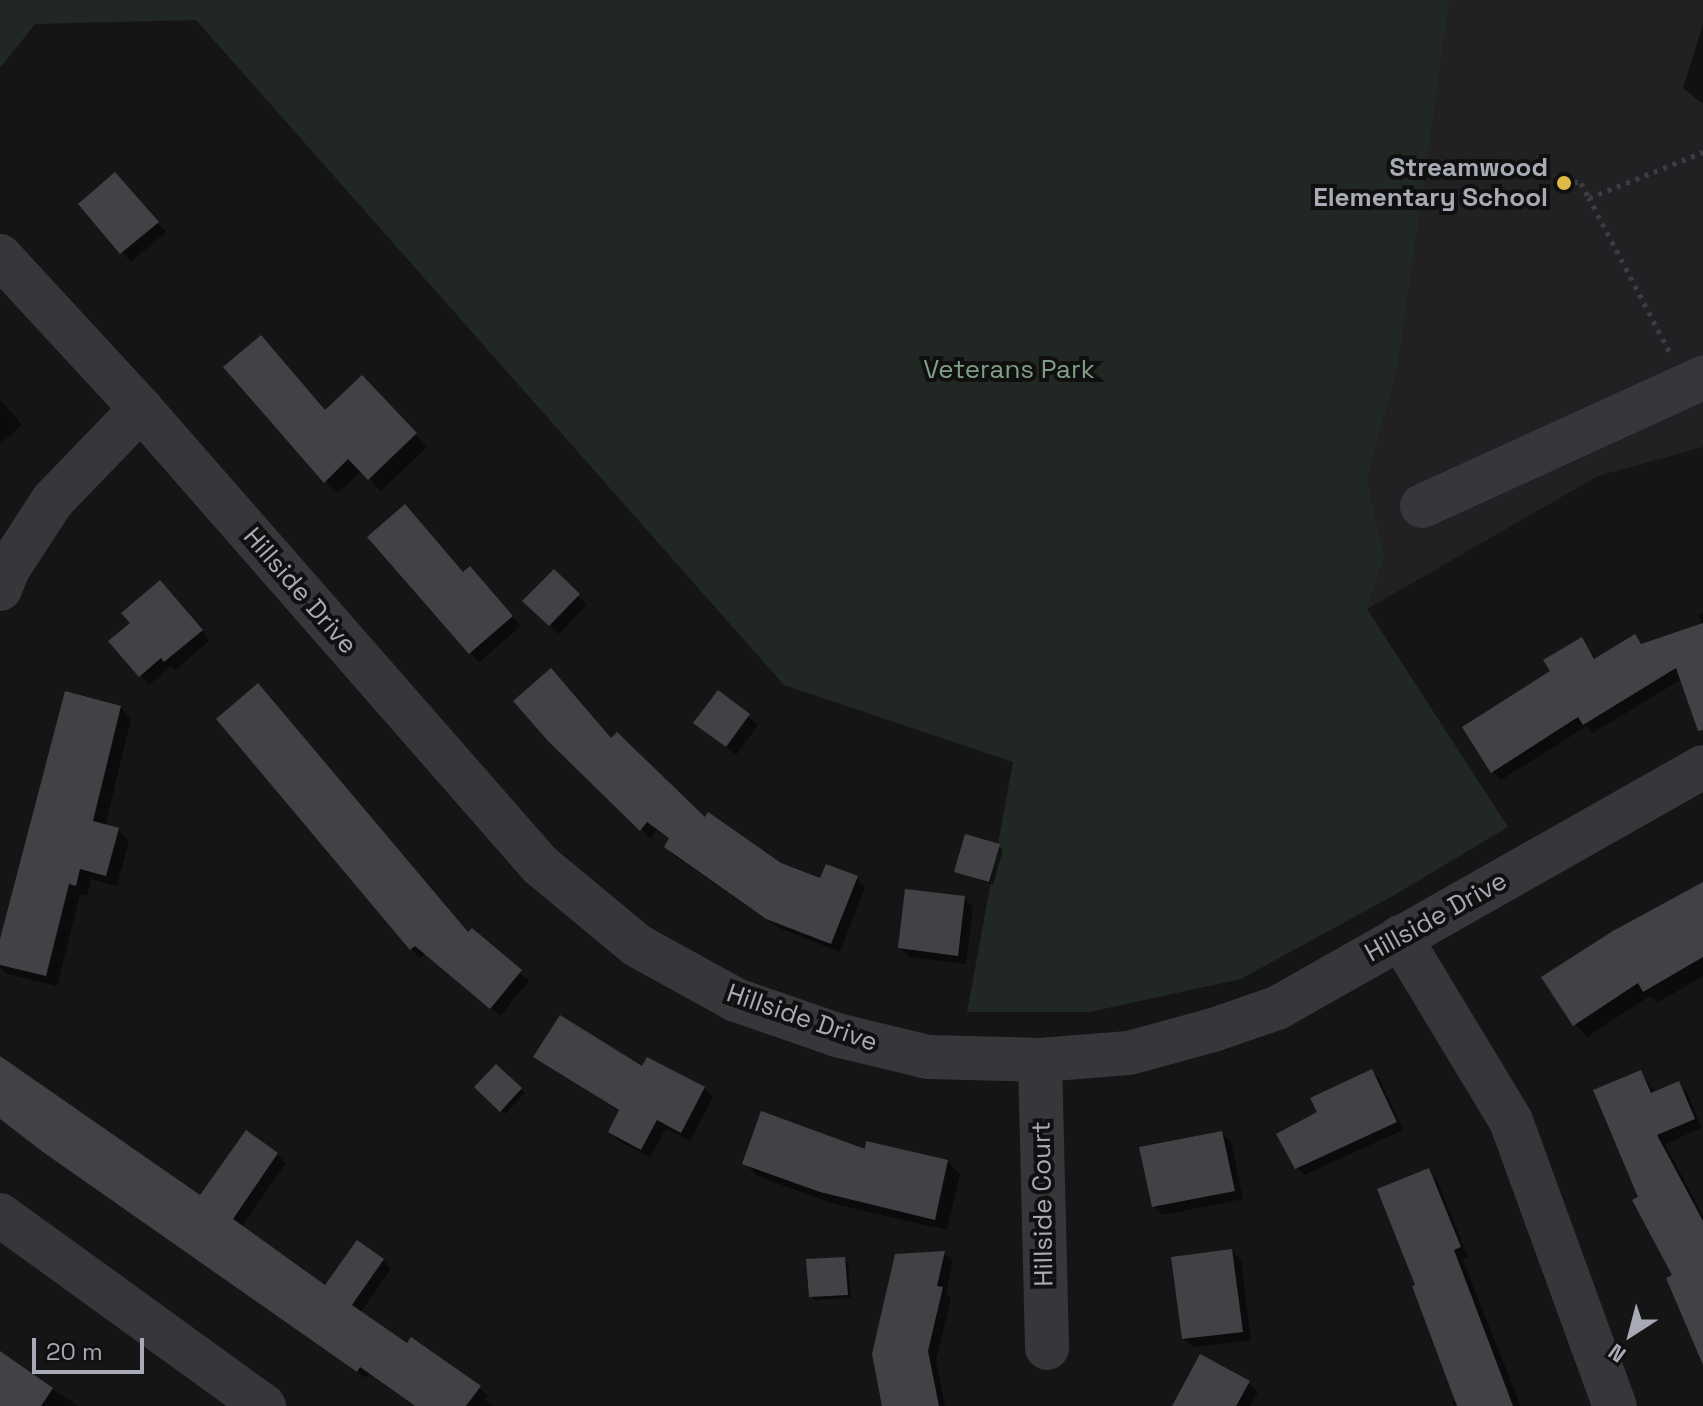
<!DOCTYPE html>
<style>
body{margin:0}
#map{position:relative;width:1703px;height:1406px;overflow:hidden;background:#151516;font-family:"Space Grotesk",sans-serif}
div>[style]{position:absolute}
.built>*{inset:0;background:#212123}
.green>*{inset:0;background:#212823}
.shadow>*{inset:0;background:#0007}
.building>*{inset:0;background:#424246}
.path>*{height:5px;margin-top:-2.5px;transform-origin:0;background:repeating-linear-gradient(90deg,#3c3d42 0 4px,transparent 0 10px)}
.minor>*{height:44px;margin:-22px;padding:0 22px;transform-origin:22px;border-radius:22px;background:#36373b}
.dots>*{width:22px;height:22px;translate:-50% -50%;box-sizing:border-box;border:4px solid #101011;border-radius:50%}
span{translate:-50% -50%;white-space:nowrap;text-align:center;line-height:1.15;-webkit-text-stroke:8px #101011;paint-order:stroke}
.poi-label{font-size:26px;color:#a8abb5;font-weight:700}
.right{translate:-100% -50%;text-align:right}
.park-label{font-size:26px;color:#819e86}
.street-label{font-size:26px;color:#a8abb5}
.north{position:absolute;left:1591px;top:1294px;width:80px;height:80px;-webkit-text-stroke:6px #101011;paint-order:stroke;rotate:216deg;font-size:22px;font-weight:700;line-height:32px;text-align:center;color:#a8abb5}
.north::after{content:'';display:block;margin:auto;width:28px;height:36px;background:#a8abb5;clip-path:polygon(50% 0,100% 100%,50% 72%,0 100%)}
.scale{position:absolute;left:32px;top:1338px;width:112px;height:36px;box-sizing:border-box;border:4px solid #a8abb5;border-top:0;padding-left:10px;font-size:24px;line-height:28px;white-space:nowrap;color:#a8abb5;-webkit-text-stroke:6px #101011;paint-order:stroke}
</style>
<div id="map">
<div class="built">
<div style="clip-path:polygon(1450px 0,1703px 0,1703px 447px,1598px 476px,1367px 609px,1385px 556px,1367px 480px,1398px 367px)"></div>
</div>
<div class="green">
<div style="clip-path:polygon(0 0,1450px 0,1398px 367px,1367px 480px,1385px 556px,1367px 609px,1508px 827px,1398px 893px,1241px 979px,1089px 1012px,967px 1012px,1013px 762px,784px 685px,196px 20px,35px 24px,0 68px)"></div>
</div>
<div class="shadow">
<div style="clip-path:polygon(1703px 24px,1703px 104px,1683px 88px)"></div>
<div style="clip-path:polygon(124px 183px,166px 232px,131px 262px,80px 204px)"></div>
<div style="clip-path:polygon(374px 390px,427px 447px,381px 491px,362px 470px,338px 493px,326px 481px,326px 412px)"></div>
<div style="clip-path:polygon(0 399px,22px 425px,0 444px)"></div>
<div style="clip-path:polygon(554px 571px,587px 605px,559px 634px,525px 601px)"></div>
<div style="clip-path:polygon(464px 574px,479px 578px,521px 626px,479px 662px,470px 653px)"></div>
<div style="clip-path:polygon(168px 591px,210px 640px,175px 670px,171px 666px,149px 685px,110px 641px)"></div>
<div style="clip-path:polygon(1703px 613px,1703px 692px,1682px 679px,1593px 733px,1587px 726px,1501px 780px,1492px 771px,1553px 672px,1581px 640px,1597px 660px,1635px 637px,1644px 646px,1702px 625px,1699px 614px)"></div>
<div style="clip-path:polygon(718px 693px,758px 725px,736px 755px,705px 731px)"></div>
<div style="clip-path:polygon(120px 707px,131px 719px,105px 827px,118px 830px,129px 841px,117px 886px,91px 879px,87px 896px,80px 894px,57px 986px,7px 974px,0 967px,0 948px)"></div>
<div style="clip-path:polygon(218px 719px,468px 934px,529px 981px,500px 1016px,426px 953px,420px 958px,411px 949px)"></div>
<div style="clip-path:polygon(549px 740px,612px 740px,705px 820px,780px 865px,821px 881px,856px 878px,865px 887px,840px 952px,777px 927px,675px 856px,666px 847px,671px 839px,657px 830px,650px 838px)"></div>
<div style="clip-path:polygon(999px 846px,1003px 850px,993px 885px,957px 871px)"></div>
<div style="clip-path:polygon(1703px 883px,1703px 976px,1657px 1003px,1650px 996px,1587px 1037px,1575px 1024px)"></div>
<div style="clip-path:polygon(964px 898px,973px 907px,966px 964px,909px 957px,900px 948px)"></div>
<div style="clip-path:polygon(536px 1057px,643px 1068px,704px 1088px,713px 1097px,690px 1141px,666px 1128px,650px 1157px,619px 1141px,610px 1132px,620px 1112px)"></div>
<div style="clip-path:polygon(0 1062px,201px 1198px,277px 1154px,286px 1163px,241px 1227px,326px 1287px,383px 1260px,391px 1269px,360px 1313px,407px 1346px,479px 1387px,488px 1396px,485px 1400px,493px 1406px,414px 1406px,369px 1374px,366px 1378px,0 1120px)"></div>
<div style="clip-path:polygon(496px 1066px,525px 1093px,505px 1114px,477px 1087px)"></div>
<div style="clip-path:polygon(1372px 1072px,1380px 1080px,1403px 1130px,1304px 1175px,1296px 1167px,1319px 1113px)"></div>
<div style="clip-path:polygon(1641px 1072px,1655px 1093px,1678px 1084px,1687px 1093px,1702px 1128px,1665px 1144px,1703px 1216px,1703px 1364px,1675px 1276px,1640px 1198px)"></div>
<div style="clip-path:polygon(1222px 1133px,1231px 1142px,1243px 1199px,1162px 1215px,1153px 1206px)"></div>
<div style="clip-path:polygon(866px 1152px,947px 1161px,960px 1174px,947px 1230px,834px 1204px,757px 1176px,745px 1163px)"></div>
<div style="clip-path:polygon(1428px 1171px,1437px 1180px,1468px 1257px,1462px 1259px,1521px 1406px,1454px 1406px,1452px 1401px,1457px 1400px,1418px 1286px)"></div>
<div style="clip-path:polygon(1232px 1251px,1241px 1260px,1251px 1340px,1193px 1347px,1183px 1338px)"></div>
<div style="clip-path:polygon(944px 1253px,953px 1262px,946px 1293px,951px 1298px,936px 1361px,945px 1406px,884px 1406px)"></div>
<div style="clip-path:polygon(844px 1259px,848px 1263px,851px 1298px,815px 1300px,811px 1296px)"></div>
<div style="clip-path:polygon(0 1353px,78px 1406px,0 1406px)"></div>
<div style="clip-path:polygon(1249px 1383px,1258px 1392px,1250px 1406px,1174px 1406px)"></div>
</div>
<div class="building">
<div style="clip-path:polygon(115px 172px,159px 222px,120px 254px,78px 204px)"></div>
<div style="clip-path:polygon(261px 335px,325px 410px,362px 375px,417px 433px,368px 480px,348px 459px,324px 483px,223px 367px)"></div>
<div style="clip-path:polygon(405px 504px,463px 572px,470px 566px,513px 616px,469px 654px,367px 537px)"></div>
<div style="clip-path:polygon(554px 569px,580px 594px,549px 626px,522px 601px)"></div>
<div style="clip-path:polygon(160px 580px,203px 630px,164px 662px,161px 658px,139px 677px,108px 641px,130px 623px,121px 613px)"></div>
<div style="clip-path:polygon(1703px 623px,1703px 730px,1698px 731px,1676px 668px,1583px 725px,1578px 717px,1491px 773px,1462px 727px,1550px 671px,1543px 660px,1582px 637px,1594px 659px,1635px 634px,1641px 644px)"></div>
<div style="clip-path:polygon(551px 668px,611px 738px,617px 732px,705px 817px,708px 812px,781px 863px,820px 878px,826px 864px,858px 876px,831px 944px,766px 919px,664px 847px,669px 838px,647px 822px,640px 831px,548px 741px,513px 701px)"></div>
<div style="clip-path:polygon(258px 683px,468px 932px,472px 928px,522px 970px,490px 1009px,415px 946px,410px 950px,216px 719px)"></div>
<div style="clip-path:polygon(718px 690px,750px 714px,726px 747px,693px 723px)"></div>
<div style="clip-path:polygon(65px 691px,121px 706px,93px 821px,119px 828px,106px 876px,80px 869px,76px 886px,69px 884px,46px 976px,0 965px,0 939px)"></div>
<div style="clip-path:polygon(965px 834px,1000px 844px,989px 882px,954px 872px)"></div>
<div style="clip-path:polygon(1703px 882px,1703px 957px,1643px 992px,1638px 983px,1573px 1026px,1541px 977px,1613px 931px)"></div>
<div style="clip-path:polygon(905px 889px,965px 896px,958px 956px,898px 948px)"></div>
<div style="clip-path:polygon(560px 1015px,642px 1066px,647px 1057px,705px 1087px,681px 1133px,657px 1120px,641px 1150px,608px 1132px,619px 1110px,533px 1057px)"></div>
<div style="clip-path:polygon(0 1056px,200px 1195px,246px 1130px,278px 1153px,233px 1219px,325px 1285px,357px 1240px,384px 1259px,352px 1305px,407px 1343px,411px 1337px,481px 1386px,466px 1406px,415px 1406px,360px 1367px,357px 1372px,43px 1152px,0 1119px)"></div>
<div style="clip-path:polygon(496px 1064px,522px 1088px,500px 1112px,474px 1087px)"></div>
<div style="clip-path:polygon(1372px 1069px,1397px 1122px,1295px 1169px,1276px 1134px,1317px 1112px,1310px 1098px)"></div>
<div style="clip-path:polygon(1641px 1070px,1651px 1093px,1679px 1081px,1695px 1119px,1657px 1135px,1703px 1221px,1703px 1365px,1666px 1278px,1672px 1275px,1632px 1200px,1638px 1197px,1593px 1090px)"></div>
<div style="clip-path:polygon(761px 1111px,865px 1149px,866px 1141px,948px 1160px,935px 1220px,820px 1192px,742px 1164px)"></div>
<div style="clip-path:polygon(1222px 1131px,1235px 1191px,1152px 1207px,1139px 1147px)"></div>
<div style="clip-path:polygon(1429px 1168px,1461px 1247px,1454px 1250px,1513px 1406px,1457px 1406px,1412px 1286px,1415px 1285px,1377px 1189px)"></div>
<div style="clip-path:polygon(1232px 1249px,1243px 1332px,1182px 1339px,1171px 1257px)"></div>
<div style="clip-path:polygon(945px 1251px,937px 1286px,943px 1287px,928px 1351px,939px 1406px,882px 1406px,872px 1354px,895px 1254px)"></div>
<div style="clip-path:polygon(845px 1257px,848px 1295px,809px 1297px,806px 1259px)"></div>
<div style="clip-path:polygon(0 1351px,53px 1388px,41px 1406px,0 1406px)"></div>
<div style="clip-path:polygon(1200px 1354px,1250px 1381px,1236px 1406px,1172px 1406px)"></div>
</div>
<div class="path">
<div style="left:1545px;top:174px;width:37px;rotate:14deg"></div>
<div style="left:1581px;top:183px;width:17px;rotate:62deg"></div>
<div style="left:1669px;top:351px;width:173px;rotate:-117.6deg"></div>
<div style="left:1589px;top:198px;width:123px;rotate:-22deg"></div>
</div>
<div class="minor">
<div style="left:0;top:256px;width:208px;rotate:47.3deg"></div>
<div style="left:141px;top:409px;width:606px;rotate:48.81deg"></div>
<div style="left:540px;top:865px;width:127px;rotate:39.6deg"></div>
<div style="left:638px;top:946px;width:112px;rotate:28.9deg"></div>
<div style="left:736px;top:1000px;width:107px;rotate:19.1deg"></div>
<div style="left:837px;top:1035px;width:94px;rotate:13.6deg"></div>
<div style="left:928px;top:1057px;width:112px;rotate:1.5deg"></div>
<div style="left:1040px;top:1060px;width:89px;rotate:-4.5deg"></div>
<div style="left:1129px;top:1053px;width:87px;rotate:-15.3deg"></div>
<div style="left:1213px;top:1030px;width:68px;rotate:-19deg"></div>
<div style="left:1277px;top:1008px;width:489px;rotate:-29.5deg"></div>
<div style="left:1422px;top:506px;width:309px;rotate:-24.5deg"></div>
<div style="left:0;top:589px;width:22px;rotate:-68deg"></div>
<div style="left:8px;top:569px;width:82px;rotate:-56.9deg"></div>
<div style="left:53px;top:500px;width:127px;rotate:-46deg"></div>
<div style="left:1400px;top:937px;width:215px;rotate:58.9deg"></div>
<div style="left:1511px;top:1121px;width:303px;rotate:70deg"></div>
<div style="left:1040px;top:1060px;width:288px;rotate:88.6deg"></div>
<div style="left:0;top:1215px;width:326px;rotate:35.9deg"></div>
</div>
<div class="dots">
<div style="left:1564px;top:183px;background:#deb945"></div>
</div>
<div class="poi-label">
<span class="right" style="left:1548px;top:183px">Streamwood<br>Elementary School</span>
</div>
<div class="park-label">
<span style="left:1009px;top:370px">Veterans Park</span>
</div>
<div class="street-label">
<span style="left:300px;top:591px;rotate:49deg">Hillside Drive</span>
<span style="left:1436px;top:917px;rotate:-29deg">Hillside Drive</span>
<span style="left:802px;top:1018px;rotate:19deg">Hillside Drive</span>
<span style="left:1043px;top:1204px;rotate:-91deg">Hillside Court</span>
</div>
<div class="north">N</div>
<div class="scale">20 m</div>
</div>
